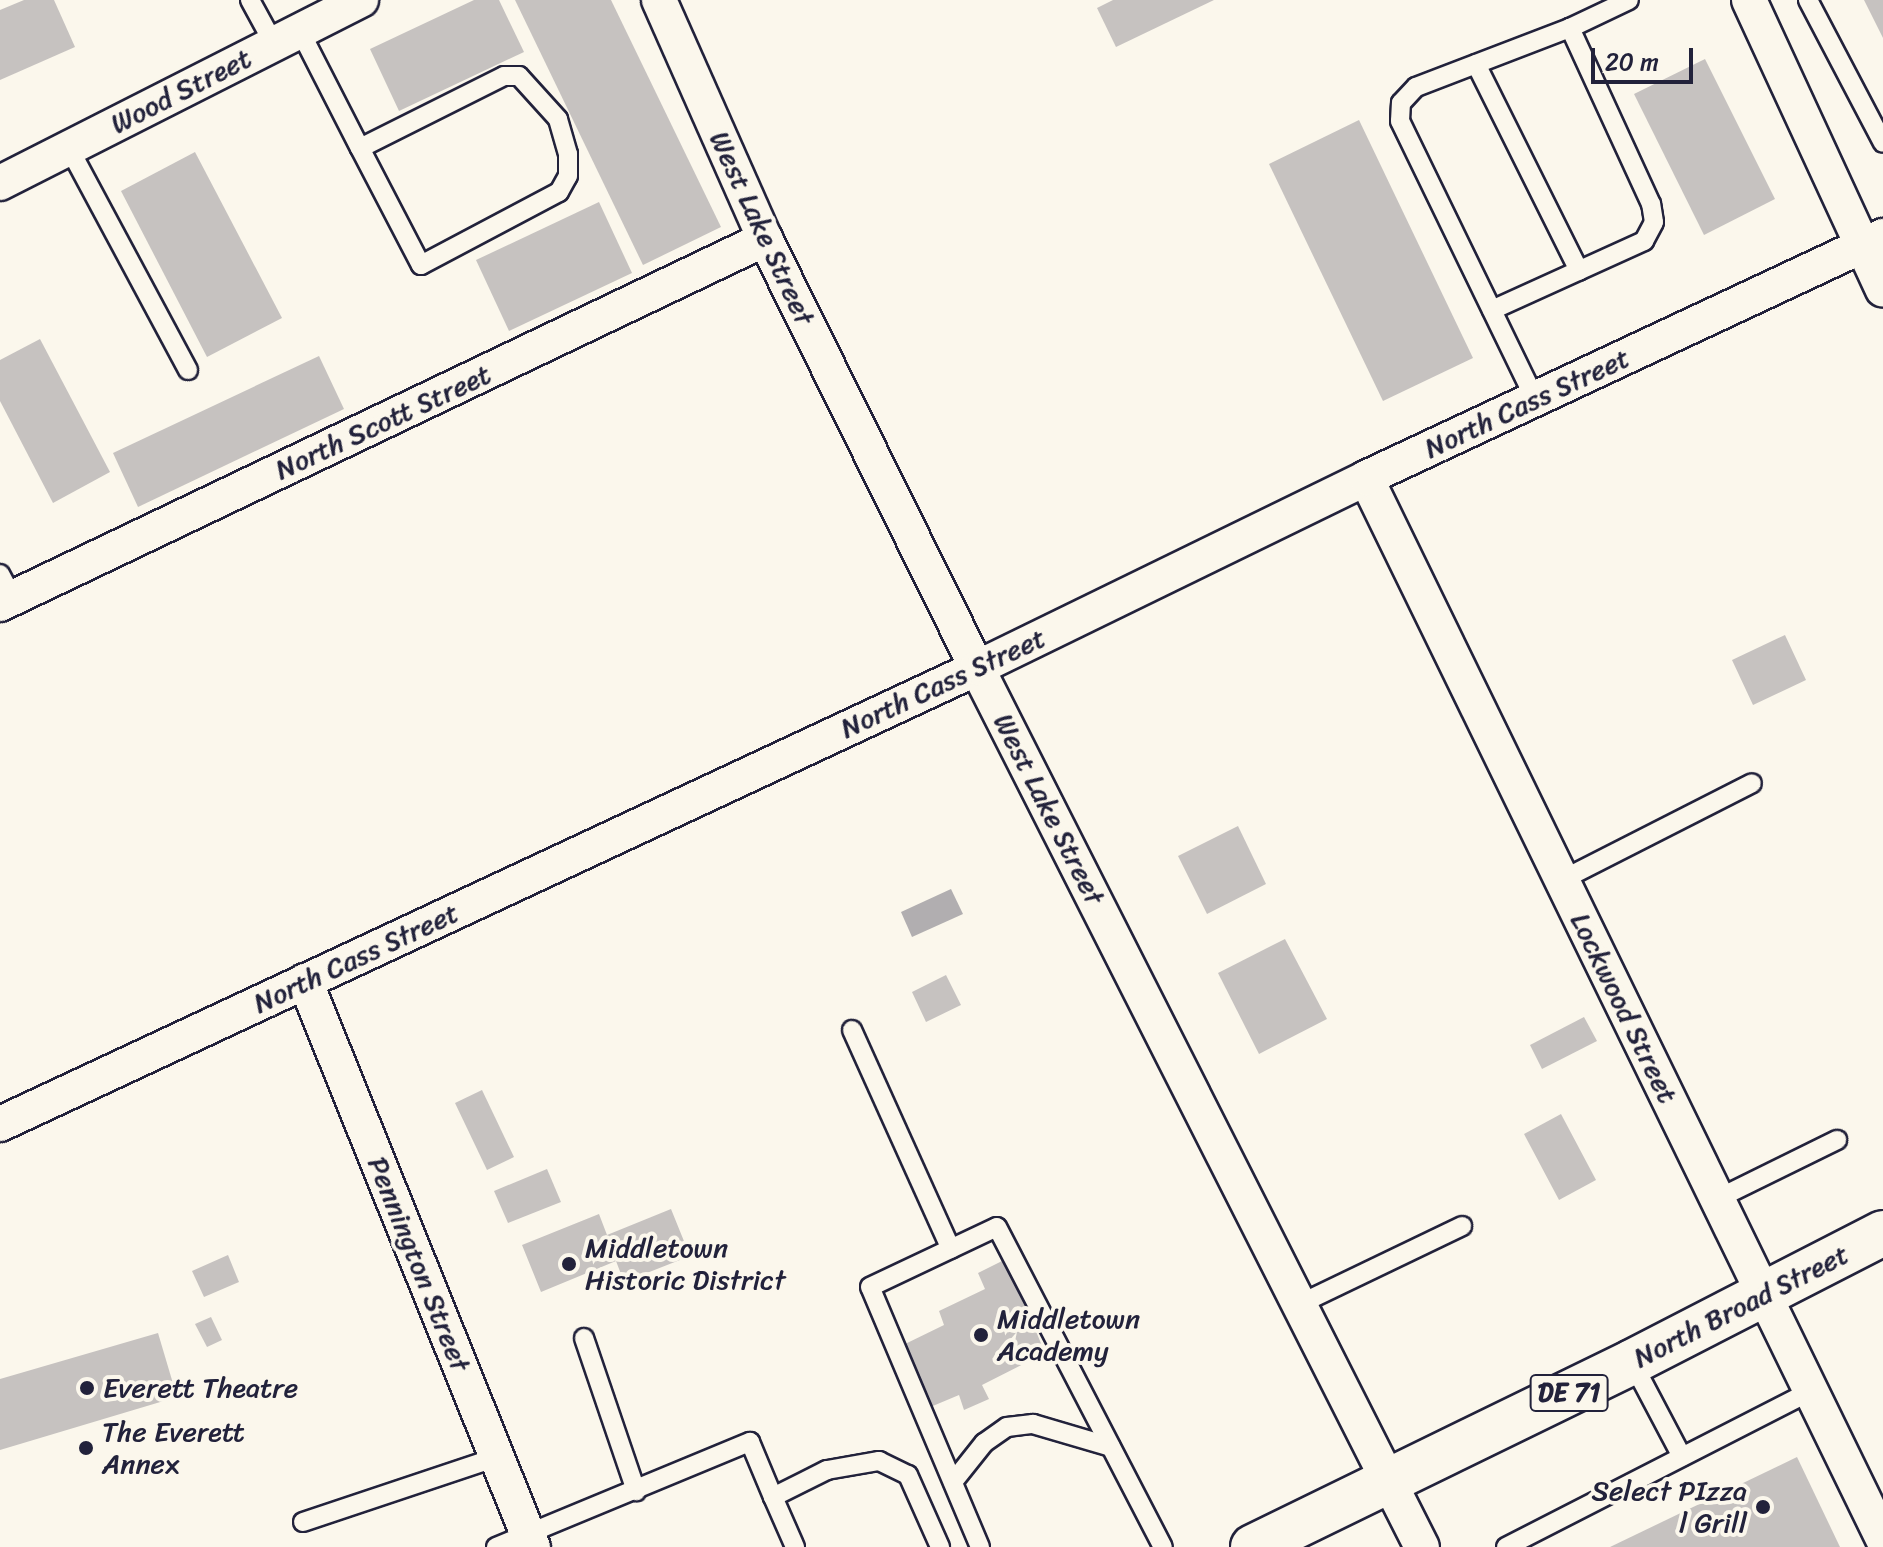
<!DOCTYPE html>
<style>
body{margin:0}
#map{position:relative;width:1883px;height:1547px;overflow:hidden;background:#fbf7ec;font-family:Sriracha,sans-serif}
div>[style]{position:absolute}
.water>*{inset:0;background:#b1aeb0}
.building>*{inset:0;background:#c6c2c0}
.roads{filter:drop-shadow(2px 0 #22223b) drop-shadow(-2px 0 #22223b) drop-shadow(0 2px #22223b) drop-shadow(0 -2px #22223b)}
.service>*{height:18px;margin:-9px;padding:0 9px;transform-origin:9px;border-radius:9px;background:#fbf7ec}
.minor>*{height:34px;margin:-17px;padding:0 17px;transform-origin:17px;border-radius:17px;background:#fbf7ec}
.primary>*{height:44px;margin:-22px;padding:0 22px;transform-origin:22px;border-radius:22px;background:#fbf7ec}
.dots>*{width:22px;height:22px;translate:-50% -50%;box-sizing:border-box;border:4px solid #fbf7ec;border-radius:50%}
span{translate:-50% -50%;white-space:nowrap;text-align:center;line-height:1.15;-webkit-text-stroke:8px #fbf7ec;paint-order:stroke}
.shield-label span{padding:2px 6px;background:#fbf7ec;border:2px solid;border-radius:6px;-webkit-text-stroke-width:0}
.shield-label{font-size:26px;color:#22223b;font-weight:700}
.street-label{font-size:28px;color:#22223b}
.poi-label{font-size:28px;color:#22223b}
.left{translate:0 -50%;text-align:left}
.right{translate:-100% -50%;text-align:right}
.scale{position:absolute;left:1591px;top:48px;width:102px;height:36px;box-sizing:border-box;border:4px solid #22223b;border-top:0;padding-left:10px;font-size:24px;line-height:28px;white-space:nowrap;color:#22223b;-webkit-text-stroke:6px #fbf7ec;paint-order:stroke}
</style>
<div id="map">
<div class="water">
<div style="clip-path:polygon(951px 889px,963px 914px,912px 937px,901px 912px)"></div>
</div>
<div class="building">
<div style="clip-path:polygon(24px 0,54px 0,75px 47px,0 80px,0 10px)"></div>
<div style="clip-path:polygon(474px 0,499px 0,524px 52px,399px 111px,370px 49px)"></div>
<div style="clip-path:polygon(515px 0,611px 0,721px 227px,643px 265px)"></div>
<div style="clip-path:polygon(1113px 0,1214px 0,1116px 47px,1097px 8px)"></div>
<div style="clip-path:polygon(1864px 0,1883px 0,1883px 38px)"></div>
<div style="clip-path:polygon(1705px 59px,1775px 199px,1704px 235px,1634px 94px)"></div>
<div style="clip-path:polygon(1359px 120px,1473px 358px,1383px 401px,1269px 164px)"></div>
<div style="clip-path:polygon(195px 152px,282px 318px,207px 357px,121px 191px)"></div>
<div style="clip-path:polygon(599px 202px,632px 273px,509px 331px,476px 260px)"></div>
<div style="clip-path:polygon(40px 339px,110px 472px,53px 503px,0 401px,0 360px)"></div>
<div style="clip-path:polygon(319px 356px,344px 409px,138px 507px,113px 453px)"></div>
<div style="clip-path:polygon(1785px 635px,1806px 680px,1753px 705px,1732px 660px)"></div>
<div style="clip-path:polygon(1238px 826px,1266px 884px,1207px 914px,1178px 856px)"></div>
<div style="clip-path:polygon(1285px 939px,1327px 1019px,1259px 1054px,1218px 973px)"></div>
<div style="clip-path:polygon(946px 975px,961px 1005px,926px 1022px,912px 992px)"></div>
<div style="clip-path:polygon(1584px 1017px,1597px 1041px,1542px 1069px,1530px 1045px)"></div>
<div style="clip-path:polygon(482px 1090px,514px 1157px,487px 1170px,455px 1103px)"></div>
<div style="clip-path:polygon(1561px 1114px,1596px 1180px,1559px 1200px,1524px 1134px)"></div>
<div style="clip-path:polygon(547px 1169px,561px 1202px,508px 1223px,494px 1191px)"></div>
<div style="clip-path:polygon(671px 1209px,690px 1256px,624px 1282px,616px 1261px,541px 1292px,522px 1245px,599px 1214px,607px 1235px)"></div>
<div style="clip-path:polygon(228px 1255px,239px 1282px,204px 1297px,192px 1271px)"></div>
<div style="clip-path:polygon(1006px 1259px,1045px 1353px,982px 1385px,989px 1399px,964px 1410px,959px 1395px,928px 1408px,903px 1345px,944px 1325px,939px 1311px,985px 1289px,978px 1273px)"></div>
<div style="clip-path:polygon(211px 1317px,222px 1340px,207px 1347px,195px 1324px)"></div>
<div style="clip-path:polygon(158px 1333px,177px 1397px,0 1450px,0 1379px)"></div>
<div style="clip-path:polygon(1797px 1457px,1840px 1547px,1610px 1547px)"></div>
</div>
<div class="roads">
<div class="service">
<div style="left:250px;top:0;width:50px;rotate:61.4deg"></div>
<div style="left:1808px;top:0;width:161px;rotate:62.3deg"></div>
<div style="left:300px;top:31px;width:131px;rotate:62.9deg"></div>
<div style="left:360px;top:148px;width:132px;rotate:62.5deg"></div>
<div style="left:421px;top:265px;width:156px;rotate:-27.9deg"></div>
<div style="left:559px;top:192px;width:18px;rotate:-61deg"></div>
<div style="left:568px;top:176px;width:22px;rotate:-90deg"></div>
<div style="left:568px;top:154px;width:36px;rotate:-106deg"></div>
<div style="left:558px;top:119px;width:58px;rotate:-132.2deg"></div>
<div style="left:519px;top:76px;width:15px;rotate:180deg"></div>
<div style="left:504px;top:76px;width:161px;rotate:153.4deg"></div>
<div style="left:1476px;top:64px;width:231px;rotate:63.5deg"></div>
<div style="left:69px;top:148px;width:252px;rotate:61.8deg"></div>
<div style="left:1492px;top:310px;width:167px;rotate:-24.4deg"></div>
<div style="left:1644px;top:241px;width:21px;rotate:-62deg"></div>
<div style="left:1654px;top:222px;width:18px;rotate:-99deg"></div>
<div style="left:1651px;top:204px;width:194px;rotate:-114.7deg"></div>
<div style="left:1535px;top:399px;width:309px;rotate:-115.9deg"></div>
<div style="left:1400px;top:121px;width:18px;rotate:-87deg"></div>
<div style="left:1401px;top:103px;width:22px;rotate:-47deg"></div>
<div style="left:1416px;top:87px;width:165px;rotate:-21deg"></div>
<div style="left:1570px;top:28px;width:65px;rotate:-25.4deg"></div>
<div style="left:0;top:574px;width:27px;rotate:62deg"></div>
<div style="left:1562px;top:880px;width:213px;rotate:-27deg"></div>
<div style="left:852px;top:1030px;width:240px;rotate:65.7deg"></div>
<div style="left:1717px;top:1199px;width:134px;rotate:-26.2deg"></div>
<div style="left:1300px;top:1304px;width:180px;rotate:-25.7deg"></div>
<div style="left:584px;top:1338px;width:162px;rotate:71.2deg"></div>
<div style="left:1632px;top:1362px;width:107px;rotate:62.2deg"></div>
<div style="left:953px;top:1482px;width:50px;rotate:-51.5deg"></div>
<div style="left:984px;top:1443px;width:28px;rotate:-35deg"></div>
<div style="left:1007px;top:1427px;width:26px;rotate:-7deg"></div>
<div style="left:1033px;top:1424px;width:81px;rotate:16.4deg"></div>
<div style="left:303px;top:1522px;width:205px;rotate:-18.5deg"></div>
<div style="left:496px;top:1547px;width:275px;rotate:-22.5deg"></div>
<div style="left:750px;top:1442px;width:60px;rotate:67.3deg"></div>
<div style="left:795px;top:1547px;width:55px;rotate:-113.7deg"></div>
<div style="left:773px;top:1497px;width:60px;rotate:-26.6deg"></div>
<div style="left:827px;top:1470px;width:53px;rotate:-9.8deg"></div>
<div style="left:879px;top:1461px;width:32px;rotate:26deg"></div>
<div style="left:908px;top:1475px;width:79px;rotate:66deg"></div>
<div style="left:980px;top:1547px;width:282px;rotate:-112.9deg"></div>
<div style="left:870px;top:1287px;width:140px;rotate:-25.3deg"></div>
<div style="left:997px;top:1227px;width:360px;rotate:62.6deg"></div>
<div style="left:1506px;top:1547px;width:343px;rotate:-27.1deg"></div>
</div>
<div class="minor">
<div style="left:659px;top:0;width:261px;rotate:66.1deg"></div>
<div style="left:765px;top:239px;width:479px;rotate:63.7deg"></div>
<div style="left:977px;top:668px;width:985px;rotate:63.15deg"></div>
<div style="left:1749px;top:0;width:319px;rotate:65.2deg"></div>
<div style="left:0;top:183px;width:405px;rotate:-26.9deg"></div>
<div style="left:1366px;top:478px;width:1180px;rotate:64.02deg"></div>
<div style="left:0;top:604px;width:848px;rotate:-25.51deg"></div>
<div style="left:305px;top:981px;width:610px;rotate:68.06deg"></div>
<div style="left:0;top:1124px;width:1078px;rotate:-25.02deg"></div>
<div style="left:977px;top:668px;width:433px;rotate:-26deg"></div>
<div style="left:1366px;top:478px;width:571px;rotate:-25.08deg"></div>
</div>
<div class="primary">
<div style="left:1253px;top:1547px;width:422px;rotate:-26deg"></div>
<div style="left:1632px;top:1362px;width:282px;rotate:-27.2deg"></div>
</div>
</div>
<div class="dots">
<div style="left:569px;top:1264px;background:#22223b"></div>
<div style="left:981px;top:1335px;background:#22223b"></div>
<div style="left:87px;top:1388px;background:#22223b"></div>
<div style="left:86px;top:1448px;background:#22223b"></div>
<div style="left:1763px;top:1507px;background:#22223b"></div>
</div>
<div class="shield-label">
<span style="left:1569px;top:1393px">DE 71</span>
</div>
<div class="street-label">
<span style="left:181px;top:91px;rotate:-27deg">Wood Street</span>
<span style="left:762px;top:228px;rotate:65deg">West Lake Street</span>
<span style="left:1527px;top:403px;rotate:-25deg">North Cass Street</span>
<span style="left:383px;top:422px;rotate:-25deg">North Scott Street</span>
<span style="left:943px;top:683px;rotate:-25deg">North Cass Street</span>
<span style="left:1049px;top:809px;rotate:63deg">West Lake Street</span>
<span style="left:356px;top:958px;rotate:-25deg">North Cass Street</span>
<span style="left:1624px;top:1008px;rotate:64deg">Lockwood Street</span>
<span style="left:419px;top:1264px;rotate:68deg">Pennington Street</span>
<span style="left:1741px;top:1306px;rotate:-27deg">North Broad Street</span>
</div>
<div class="poi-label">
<span class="left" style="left:585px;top:1264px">Middletown<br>Historic District</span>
<span class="left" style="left:997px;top:1335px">Middletown<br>Academy</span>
<span class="left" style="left:103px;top:1388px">Everett Theatre</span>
<span class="left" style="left:102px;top:1448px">The Everett<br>Annex</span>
<span class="right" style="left:1747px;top:1507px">Select PIzza<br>l Grill</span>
</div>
<div class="scale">20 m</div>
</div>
